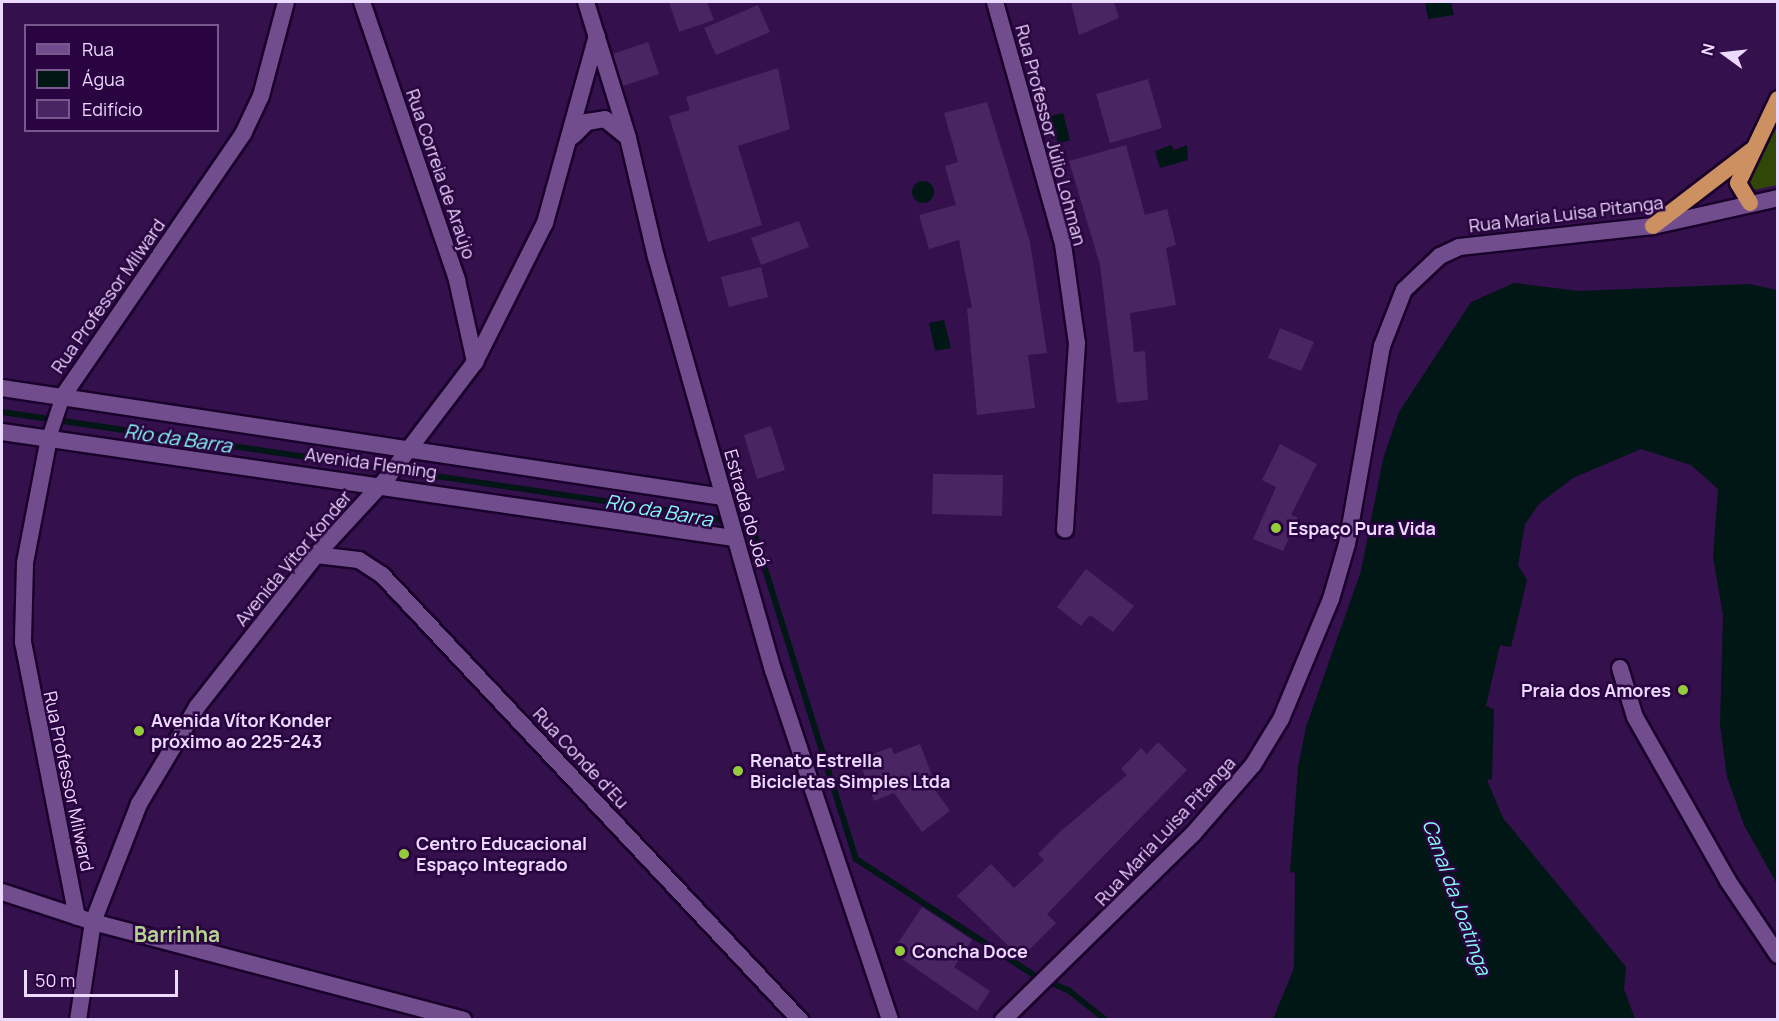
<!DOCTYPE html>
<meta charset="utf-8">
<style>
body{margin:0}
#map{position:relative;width:1779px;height:1021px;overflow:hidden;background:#34104c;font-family:Manrope,sans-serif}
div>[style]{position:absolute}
.green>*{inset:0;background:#304707}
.water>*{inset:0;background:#011715}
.round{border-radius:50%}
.stream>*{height:6px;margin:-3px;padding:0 3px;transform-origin:3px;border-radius:3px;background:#011715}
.building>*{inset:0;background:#492663}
.roads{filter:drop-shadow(2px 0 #19002a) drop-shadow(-2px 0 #19002a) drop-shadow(0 2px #19002a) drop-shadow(0 -2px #19002a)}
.pedestrian>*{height:14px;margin:-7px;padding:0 7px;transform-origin:7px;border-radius:7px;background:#714d8e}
.minor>*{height:16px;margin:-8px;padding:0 8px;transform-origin:8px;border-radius:8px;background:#714d8e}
.tertiary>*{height:16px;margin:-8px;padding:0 8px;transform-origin:8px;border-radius:8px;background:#714d8e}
.trunk>*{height:16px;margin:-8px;padding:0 8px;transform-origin:8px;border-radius:8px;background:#cc9061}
.dots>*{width:16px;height:16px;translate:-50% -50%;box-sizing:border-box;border:3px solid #2a0441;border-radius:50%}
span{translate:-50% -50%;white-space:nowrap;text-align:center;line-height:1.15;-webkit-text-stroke:5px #2a0441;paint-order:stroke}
.street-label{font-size:18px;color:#ecd9fe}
.poi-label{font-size:18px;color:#ecd9fe;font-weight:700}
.left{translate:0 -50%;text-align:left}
.right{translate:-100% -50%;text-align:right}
.water-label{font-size:20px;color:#84fbf1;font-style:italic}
.quarter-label{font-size:21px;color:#b5d58e;font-weight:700}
.frame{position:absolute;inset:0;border:3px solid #ecd9fe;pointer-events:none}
.legend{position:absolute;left:24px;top:24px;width:195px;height:108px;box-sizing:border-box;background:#2a0441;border:2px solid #78598d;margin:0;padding:8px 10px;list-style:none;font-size:18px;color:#ecd9fe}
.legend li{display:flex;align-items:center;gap:12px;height:30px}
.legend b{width:30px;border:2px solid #78598d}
.north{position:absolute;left:1695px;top:24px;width:60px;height:60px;-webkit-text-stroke:4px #2a0441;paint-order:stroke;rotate:285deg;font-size:16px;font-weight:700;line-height:24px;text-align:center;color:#ecd9fe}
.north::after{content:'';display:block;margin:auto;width:21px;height:27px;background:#ecd9fe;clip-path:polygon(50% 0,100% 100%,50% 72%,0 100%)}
.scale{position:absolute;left:24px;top:970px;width:154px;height:27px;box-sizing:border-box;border:3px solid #ecd9fe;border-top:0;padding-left:8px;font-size:18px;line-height:21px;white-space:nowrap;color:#ecd9fe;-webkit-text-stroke:4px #2a0441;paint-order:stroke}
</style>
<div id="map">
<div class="green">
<div style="clip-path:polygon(1777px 121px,1777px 185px,1749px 191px,1748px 173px)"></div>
</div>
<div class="water">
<div style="clip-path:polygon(1425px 2px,1451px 2px,1454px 15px,1428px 19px)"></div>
<div style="clip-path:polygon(1063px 113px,1070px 140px,1058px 144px,1050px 116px)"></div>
<div style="clip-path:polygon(1171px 145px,1174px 150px,1187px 145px,1188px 160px,1160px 168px,1155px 151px)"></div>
<div class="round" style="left:912px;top:181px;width:22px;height:22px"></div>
<div style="clip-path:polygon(1514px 283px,1579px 291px,1749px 284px,1777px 290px,1777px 884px,1744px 825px,1727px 777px,1720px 725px,1723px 615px,1713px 557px,1718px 489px,1691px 465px,1641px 449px,1573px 478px,1539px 504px,1525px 524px,1518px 565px,1527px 580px,1511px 647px,1500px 645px,1486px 706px,1494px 709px,1492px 779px,1487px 780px,1503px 818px,1626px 967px,1624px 989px,1635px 1019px,1273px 1019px,1294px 968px,1295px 873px,1290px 872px,1298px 767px,1306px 727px,1361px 571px,1383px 459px,1399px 412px,1471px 302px)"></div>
<div style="clip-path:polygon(944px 320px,951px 348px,935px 351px,929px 323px)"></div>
</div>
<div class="stream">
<div style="left:2px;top:412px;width:719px;rotate:8.4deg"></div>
<div style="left:713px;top:517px;width:47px;rotate:25.5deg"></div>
<div style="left:755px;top:537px;width:337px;rotate:72.6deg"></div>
<div style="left:856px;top:859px;width:216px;rotate:33.1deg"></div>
<div style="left:1037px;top:977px;width:34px;rotate:23deg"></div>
<div style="left:1068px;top:990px;width:48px;rotate:38.3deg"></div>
</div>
<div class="building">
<div style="clip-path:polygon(669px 2px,707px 2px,714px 20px,679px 32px)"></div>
<div style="clip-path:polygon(1071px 2px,1114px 2px,1119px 18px,1079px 35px)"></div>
<div style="clip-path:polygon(758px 5px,770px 32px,716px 55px,704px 28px)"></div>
<div style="clip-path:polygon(648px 42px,659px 74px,623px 86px,613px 54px)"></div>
<div style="clip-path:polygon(778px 68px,790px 129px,738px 146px,762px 225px,708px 242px,669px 116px,690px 110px,686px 97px)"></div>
<div style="clip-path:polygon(1148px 79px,1162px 128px,1110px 143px,1096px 94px)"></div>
<div style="clip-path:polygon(987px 102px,1030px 242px,1047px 353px,1028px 355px,1035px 408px,977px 415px,967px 308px,972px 308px,959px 240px,929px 249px,919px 215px,956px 205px,945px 166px,958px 162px,944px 113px)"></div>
<div style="clip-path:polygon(1126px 145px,1145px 215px,1167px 209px,1176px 245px,1166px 248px,1176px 305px,1130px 313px,1134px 352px,1145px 351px,1148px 400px,1117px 403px,1100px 265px,1069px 161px)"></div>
<div style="clip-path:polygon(799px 221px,809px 247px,761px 265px,751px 238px)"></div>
<div style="clip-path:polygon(761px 267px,768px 297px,729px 307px,721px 277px)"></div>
<div style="clip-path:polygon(1280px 328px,1314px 342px,1301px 371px,1268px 358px)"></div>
<div style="clip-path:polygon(771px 426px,785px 470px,757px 479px,744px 435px)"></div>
<div style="clip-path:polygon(1280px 444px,1317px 464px,1291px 515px,1298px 518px,1283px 551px,1253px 539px,1276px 487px,1262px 480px)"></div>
<div style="clip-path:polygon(933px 474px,1003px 475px,1002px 516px,932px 514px)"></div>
<div style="clip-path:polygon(1086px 569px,1134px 606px,1113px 632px,1090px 615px,1081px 626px,1057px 607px)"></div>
<div style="clip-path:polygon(1158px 742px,1187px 770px,1047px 914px,1056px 923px,1021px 958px,957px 896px,991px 864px,1014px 888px,1044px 860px,1038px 854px,1061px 831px,1127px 775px,1121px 769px,1141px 748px,1147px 754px)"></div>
<div style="clip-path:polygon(920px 744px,933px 778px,928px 780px,950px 811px,922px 832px,894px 793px,874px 801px,859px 760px,891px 747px,894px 754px)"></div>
<div style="clip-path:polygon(922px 907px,972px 940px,954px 967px,990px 991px,977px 1011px,892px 952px)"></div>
</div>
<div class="roads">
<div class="pedestrian">
<div style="left:49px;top:438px;width:44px;rotate:-71.6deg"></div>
</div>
<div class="minor">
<div style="left:362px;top:2px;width:294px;rotate:71.1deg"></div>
<div style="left:457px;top:280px;width:84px;rotate:77.6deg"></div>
<div style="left:586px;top:2px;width:142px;rotate:72.8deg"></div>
<div style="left:628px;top:138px;width:122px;rotate:76.8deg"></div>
<div style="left:656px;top:257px;width:429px;rotate:74.2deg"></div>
<div style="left:773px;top:670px;width:369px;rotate:71.5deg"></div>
<div style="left:995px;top:2px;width:251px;rotate:74.3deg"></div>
<div style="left:1063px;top:244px;width:100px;rotate:82deg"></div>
<div style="left:1077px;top:343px;width:187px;rotate:93.7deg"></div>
<div style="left:573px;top:136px;width:20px;rotate:-45deg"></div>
<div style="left:587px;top:122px;width:18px;rotate:-9deg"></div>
<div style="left:605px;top:119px;width:27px;rotate:39deg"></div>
<div style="left:1653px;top:226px;width:128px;rotate:-12.6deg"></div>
<div style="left:2px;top:388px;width:729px;rotate:8.6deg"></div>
<div style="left:63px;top:396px;width:318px;rotate:-55.5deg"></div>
<div style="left:243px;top:134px;width:42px;rotate:-64.7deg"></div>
<div style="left:261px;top:96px;width:97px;rotate:-75.1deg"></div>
<div style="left:2px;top:432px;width:740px;rotate:8.24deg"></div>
<div style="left:49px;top:438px;width:127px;rotate:100.9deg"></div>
<div style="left:25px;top:563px;width:79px;rotate:91.5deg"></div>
<div style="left:23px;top:642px;width:280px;rotate:78.9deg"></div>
<div style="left:316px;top:555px;width:43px;rotate:6.6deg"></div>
<div style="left:359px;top:560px;width:27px;rotate:33deg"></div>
<div style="left:382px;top:575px;width:611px;rotate:46.79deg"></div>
<div style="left:1620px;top:668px;width:51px;rotate:73deg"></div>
<div style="left:1635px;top:717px;width:189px;rotate:60.4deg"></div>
<div style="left:1728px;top:881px;width:89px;rotate:56deg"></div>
<div style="left:2px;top:892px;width:96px;rotate:18.2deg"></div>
<div style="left:93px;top:922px;width:383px;rotate:14.8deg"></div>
<div style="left:78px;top:1020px;width:99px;rotate:-81.3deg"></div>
<div style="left:93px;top:922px;width:127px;rotate:-68.7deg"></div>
<div style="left:139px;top:804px;width:113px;rotate:-59.1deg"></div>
<div style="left:197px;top:707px;width:193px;rotate:-51.9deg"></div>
<div style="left:316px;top:555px;width:105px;rotate:-47.3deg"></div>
<div style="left:387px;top:478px;width:146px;rotate:-52.8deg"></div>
<div style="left:475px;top:362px;width:156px;rotate:-63.3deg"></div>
<div style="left:545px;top:223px;width:194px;rotate:-74.5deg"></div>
</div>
<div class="tertiary">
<div style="left:1003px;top:1020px;width:266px;rotate:-44.4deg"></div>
<div style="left:1193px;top:834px;width:91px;rotate:-49deg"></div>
<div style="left:1253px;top:765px;width:54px;rotate:-58.7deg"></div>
<div style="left:1281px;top:719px;width:130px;rotate:-67.4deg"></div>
<div style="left:1331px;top:599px;width:57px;rotate:-73.8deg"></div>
<div style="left:1347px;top:544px;width:201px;rotate:-80deg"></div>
<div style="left:1382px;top:346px;width:60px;rotate:-68.6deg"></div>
<div style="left:1404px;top:290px;width:50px;rotate:-43.4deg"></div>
<div style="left:1440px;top:256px;width:21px;rotate:-25deg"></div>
<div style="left:1459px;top:247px;width:195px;rotate:-6.2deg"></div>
</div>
<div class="trunk">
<div style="left:1750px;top:203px;width:23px;rotate:-121deg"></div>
<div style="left:1738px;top:183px;width:93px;rotate:-64.5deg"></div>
<div style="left:1653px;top:226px;width:125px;rotate:-37.5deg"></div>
</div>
</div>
<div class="dots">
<div style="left:1276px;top:528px;background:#95cc3b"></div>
<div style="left:1683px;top:690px;background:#95cc3b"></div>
<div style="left:139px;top:731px;background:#95cc3b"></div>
<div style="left:738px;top:771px;background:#95cc3b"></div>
<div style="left:404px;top:854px;background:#95cc3b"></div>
<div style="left:900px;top:951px;background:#95cc3b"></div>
</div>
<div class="street-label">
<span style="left:1051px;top:135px;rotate:75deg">Rua Professor Júlio Lohman</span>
<span style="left:441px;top:174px;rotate:71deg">Rua Correia de Araújo</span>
<span style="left:1566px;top:214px;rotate:-7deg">Rua Maria Luisa Pitanga</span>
<span style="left:108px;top:296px;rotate:-55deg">Rua Professor Milward</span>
<span style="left:371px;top:463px;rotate:8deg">Avenida Fleming</span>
<span style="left:747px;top:508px;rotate:74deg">Estrada do Joá</span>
<span style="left:293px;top:558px;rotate:-50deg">Avenida Vitor Konder</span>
<span style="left:581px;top:758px;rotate:47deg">Rua Conde d'Eu</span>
<span style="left:69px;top:781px;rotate:78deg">Rua Professor Milward</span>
<span style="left:1165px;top:831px;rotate:-47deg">Rua Maria Luisa Pitanga</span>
</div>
<div class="poi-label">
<span class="left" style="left:1288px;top:528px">Espaço Pura Vida</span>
<span class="right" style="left:1671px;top:690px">Praia dos Amores</span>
<span class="left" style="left:151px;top:731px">Avenida Vítor Konder<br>próximo ao 225-243</span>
<span class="left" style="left:750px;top:771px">Renato Estrella<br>Bicicletas Simples Ltda</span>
<span class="left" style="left:416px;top:854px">Centro Educacional<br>Espaço Integrado</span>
<span class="left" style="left:912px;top:951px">Concha Doce</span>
</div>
<div class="water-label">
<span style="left:178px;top:438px;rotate:8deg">Rio da Barra</span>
<span style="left:659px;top:510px;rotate:10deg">Rio da Barra</span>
<span style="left:1457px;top:897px;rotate:70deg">Canal da Joatinga</span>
</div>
<div class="quarter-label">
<span style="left:177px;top:934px">Barrinha</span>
</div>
<div class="frame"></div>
<ul class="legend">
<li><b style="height:8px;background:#714d8e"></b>Rua</li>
<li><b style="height:16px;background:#011715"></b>Água</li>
<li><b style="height:16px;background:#492663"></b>Edifício</li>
</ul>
<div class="north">N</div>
<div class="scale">50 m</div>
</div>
